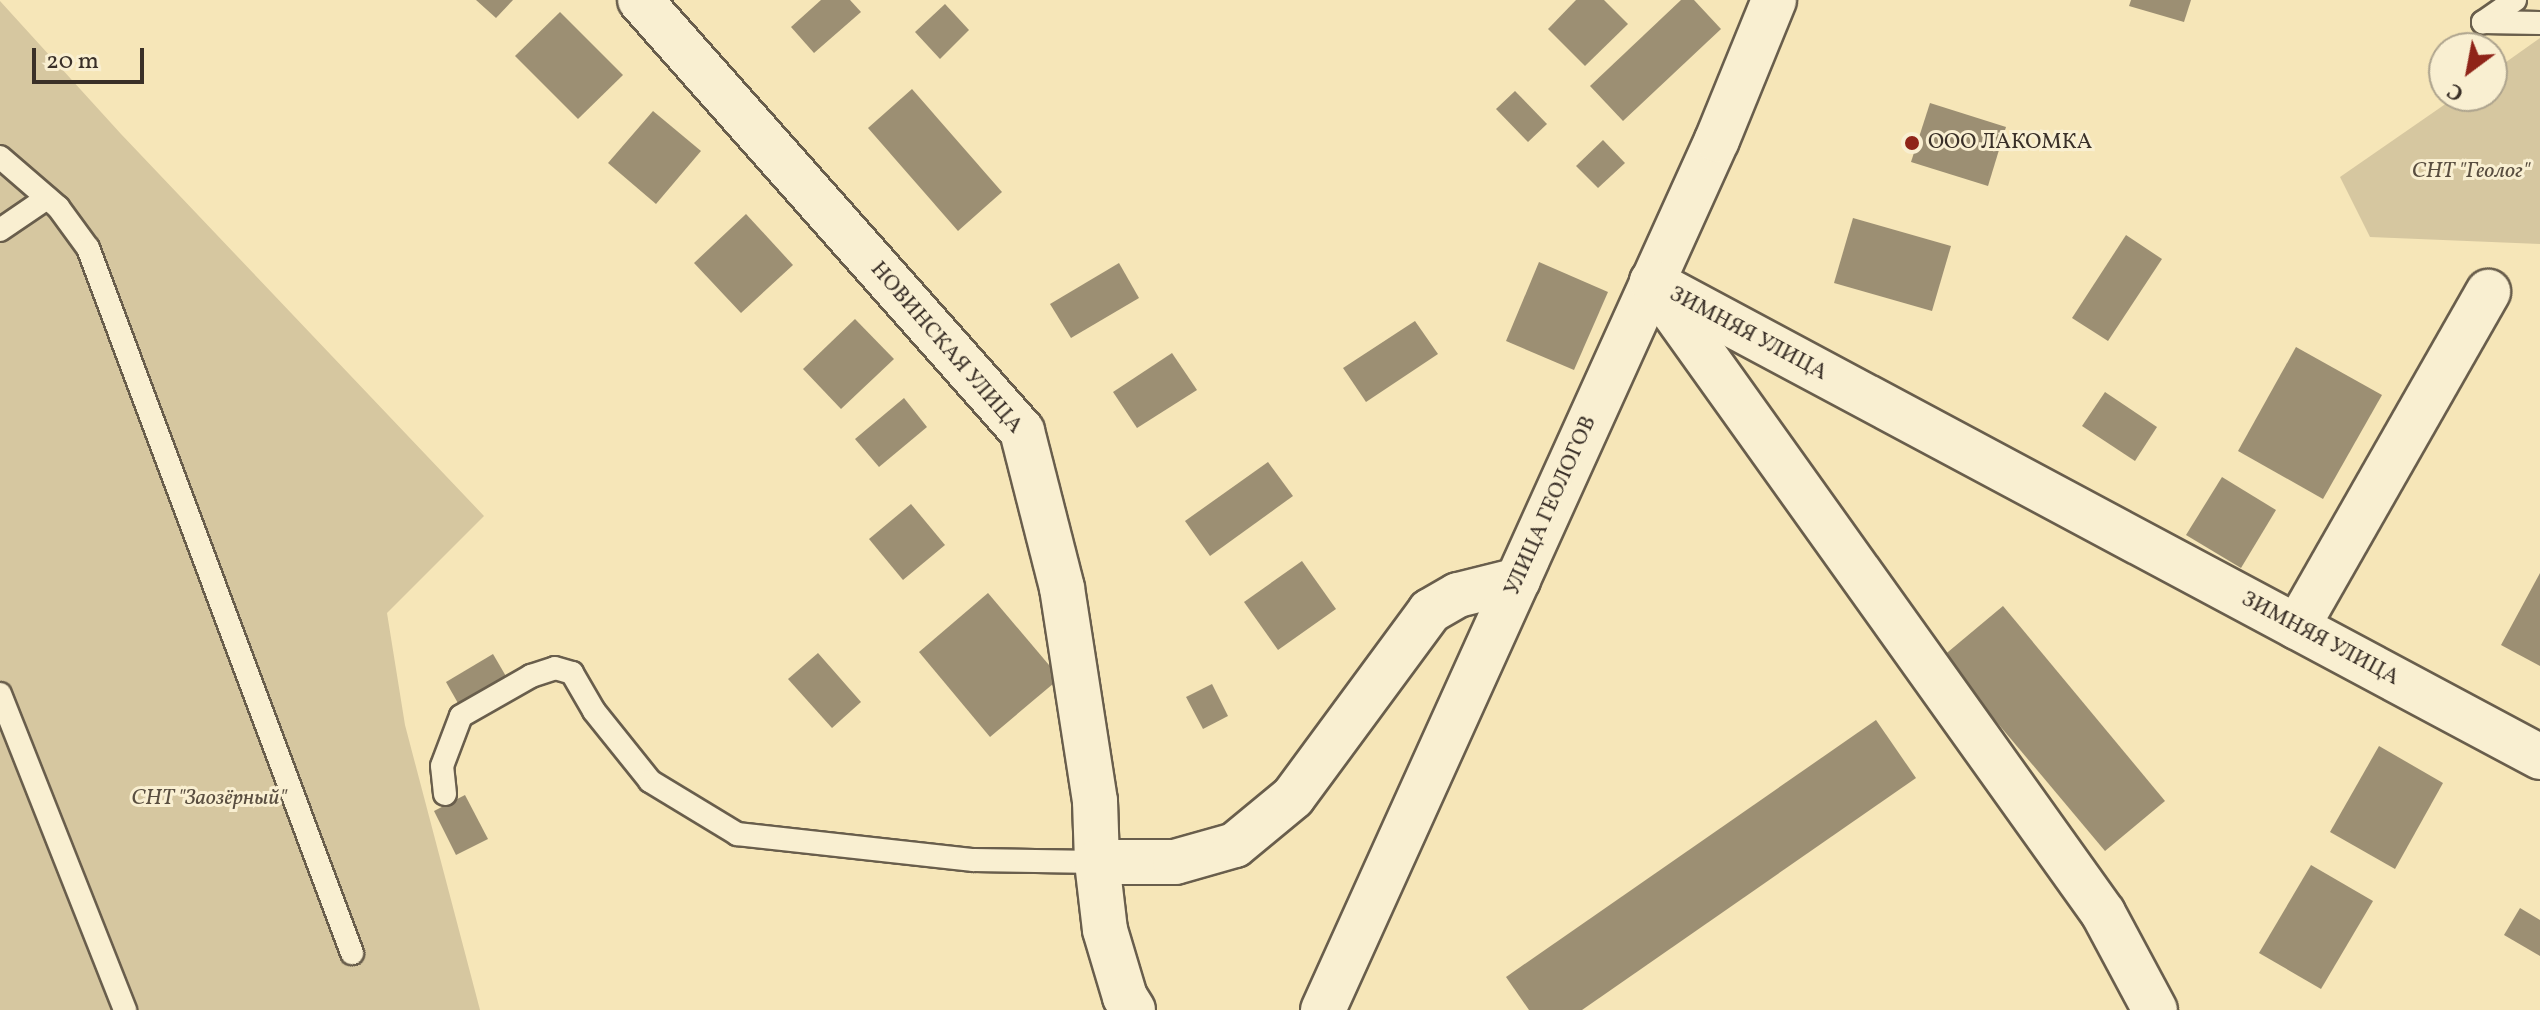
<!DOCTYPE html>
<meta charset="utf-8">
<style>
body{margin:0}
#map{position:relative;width:2540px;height:1010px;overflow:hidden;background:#f6e6b8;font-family:Vollkorn,serif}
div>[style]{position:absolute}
.green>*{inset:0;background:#d6c7a0}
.building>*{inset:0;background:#9c8f73}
.roads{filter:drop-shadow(2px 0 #695e4c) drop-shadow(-2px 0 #695e4c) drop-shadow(0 2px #695e4c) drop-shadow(0 -2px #695e4c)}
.lane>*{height:22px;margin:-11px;padding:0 11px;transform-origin:11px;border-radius:11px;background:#f9efd1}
.street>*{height:44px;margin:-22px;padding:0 22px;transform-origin:22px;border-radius:22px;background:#f9efd1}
.dots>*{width:22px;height:22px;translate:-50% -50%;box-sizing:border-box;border:4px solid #f9efd1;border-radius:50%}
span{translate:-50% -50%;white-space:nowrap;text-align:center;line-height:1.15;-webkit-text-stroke:6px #f9efd1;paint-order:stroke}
.poi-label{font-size:22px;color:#3a3028}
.left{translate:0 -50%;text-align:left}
.park-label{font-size:22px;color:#594e40;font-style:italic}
.street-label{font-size:22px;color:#3a3028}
.north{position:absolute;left:2428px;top:32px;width:80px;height:80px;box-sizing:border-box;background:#f9efd1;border:2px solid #ada38d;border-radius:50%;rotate:212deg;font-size:22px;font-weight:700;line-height:32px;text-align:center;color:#3a3028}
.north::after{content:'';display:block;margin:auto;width:28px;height:36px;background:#8f2418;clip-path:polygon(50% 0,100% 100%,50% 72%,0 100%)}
.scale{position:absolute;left:32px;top:48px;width:112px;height:36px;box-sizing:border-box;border:4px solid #3a3028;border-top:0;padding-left:10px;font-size:24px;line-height:28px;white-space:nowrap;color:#3a3028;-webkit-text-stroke:6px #f9efd1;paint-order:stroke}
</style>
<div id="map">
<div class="green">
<div style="clip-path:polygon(0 1px,121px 134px,484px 516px,387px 613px,405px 725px,480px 1010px,0 1010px)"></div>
<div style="clip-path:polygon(2540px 38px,2540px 244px,2370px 237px,2340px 177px,2457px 96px,2492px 96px,2492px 72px)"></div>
</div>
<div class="building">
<div style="clip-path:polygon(476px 0,513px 0,496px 18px)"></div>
<div style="clip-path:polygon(821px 0,850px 0,861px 12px,814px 53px,791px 27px)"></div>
<div style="clip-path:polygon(1576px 0,1604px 0,1628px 24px,1585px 66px,1548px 29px)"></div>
<div style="clip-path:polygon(1681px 0,1694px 0,1721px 29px,1623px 121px,1590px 86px)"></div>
<div style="clip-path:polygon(2131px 0,2191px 0,2184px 22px,2129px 6px)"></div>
<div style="clip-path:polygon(945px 4px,969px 30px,940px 59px,915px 32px)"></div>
<div style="clip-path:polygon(560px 12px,623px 75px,578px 119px,515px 56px)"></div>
<div style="clip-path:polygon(912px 89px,1002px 192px,958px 231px,868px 128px)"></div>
<div style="clip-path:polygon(1515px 91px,1547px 124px,1528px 142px,1496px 109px)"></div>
<div style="clip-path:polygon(1930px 103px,2006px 127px,1988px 186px,1911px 162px)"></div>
<div style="clip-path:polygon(653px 111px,701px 151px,656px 204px,608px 163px)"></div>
<div style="clip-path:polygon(1603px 140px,1625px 163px,1598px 188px,1576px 166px)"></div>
<div style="clip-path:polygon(746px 214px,793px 265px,741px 313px,694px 263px)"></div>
<div style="clip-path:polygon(1853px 218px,1951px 246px,1932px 311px,1834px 283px)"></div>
<div style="clip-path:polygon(2126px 235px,2162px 259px,2108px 341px,2072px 318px)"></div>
<div style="clip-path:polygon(1539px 262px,1608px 292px,1574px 370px,1506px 341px)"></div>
<div style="clip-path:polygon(1119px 263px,1139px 298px,1071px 338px,1050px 304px)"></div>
<div style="clip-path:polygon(855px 319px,894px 359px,841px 409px,803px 369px)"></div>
<div style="clip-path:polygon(1415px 321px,1438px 354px,1366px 402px,1343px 368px)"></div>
<div style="clip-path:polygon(2296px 347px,2382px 395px,2323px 499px,2238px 451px)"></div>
<div style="clip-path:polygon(1172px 353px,1197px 390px,1137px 428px,1113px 392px)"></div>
<div style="clip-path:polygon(2105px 392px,2157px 427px,2135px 461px,2082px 426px)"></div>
<div style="clip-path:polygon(904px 398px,927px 427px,879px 467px,855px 439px)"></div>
<div style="clip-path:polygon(1268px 462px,1293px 496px,1210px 556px,1185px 521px)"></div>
<div style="clip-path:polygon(2222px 477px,2276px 510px,2241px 568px,2186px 535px)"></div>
<div style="clip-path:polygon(911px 504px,945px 545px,903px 580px,869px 539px)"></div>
<div style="clip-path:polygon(1302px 561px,1336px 609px,1278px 650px,1244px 602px)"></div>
<div style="clip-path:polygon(2540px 573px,2540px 666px,2501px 645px)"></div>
<div style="clip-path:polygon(988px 593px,1060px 678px,990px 737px,919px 652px)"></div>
<div style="clip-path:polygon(2003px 606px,2165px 801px,2105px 851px,1942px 657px)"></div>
<div style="clip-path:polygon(818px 653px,861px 702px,832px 728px,788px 679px)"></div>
<div style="clip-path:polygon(493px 654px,507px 678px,459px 705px,446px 682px)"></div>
<div style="clip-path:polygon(1212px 684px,1228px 716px,1203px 729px,1186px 697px)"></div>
<div style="clip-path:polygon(1876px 720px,1916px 778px,1582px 1010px,1529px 1010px,1506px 977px)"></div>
<div style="clip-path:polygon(2379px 746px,2443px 783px,2395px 869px,2330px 832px)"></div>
<div style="clip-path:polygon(465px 795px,488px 839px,456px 855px,434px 811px)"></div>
<div style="clip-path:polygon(2311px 865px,2373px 901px,2321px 989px,2259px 953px)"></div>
<div style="clip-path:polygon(2520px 908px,2540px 920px,2540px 956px,2504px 935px)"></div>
</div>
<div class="roads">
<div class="lane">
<div style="left:2515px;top:0;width:39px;rotate:145deg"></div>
<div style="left:2483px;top:22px;width:57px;rotate:1deg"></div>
<div style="left:0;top:157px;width:77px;rotate:40.8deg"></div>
<div style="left:58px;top:207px;width:51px;rotate:53.8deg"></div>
<div style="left:88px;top:248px;width:753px;rotate:69.47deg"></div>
<div style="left:0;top:230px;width:57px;rotate:-34.2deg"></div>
<div style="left:0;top:694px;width:340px;rotate:68.4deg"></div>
<div style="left:445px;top:794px;width:28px;rotate:-96deg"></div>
<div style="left:442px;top:766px;width:53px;rotate:-69.2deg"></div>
<div style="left:461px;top:716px;width:81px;rotate:-29.7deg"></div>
<div style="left:531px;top:676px;width:25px;rotate:-18deg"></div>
<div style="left:555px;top:668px;width:18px;rotate:16deg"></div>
<div style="left:572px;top:673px;width:44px;rotate:59.9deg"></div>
<div style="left:594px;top:711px;width:90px;rotate:51.3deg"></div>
<div style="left:650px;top:781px;width:102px;rotate:31.3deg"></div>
<div style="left:737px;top:834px;width:238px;rotate:6.3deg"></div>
<div style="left:974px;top:860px;width:123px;rotate:0.9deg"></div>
</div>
<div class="street">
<div style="left:640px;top:0;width:576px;rotate:48.45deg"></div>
<div style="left:1022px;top:431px;width:162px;rotate:75.7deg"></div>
<div style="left:1062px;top:588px;width:216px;rotate:81.2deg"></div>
<div style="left:1095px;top:801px;width:61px;rotate:88.1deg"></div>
<div style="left:1097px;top:862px;width:68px;rotate:83.3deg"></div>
<div style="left:1105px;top:930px;width:70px;rotate:73.4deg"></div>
<div style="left:1125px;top:997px;width:15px;rotate:58deg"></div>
<div style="left:2297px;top:627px;width:386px;rotate:-60.3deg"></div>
<div style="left:1097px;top:862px;width:78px"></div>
<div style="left:1175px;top:862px;width:62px;rotate:-15.8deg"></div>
<div style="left:1235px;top:845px;width:75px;rotate:-39.6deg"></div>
<div style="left:1293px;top:797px;width:231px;rotate:-53.6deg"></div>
<div style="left:1430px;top:611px;width:32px;rotate:-30deg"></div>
<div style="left:1458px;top:595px;width:62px;rotate:-14deg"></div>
<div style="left:1323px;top:1010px;width:955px;rotate:-65.64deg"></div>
<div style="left:1717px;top:140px;width:151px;rotate:-67.8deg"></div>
<div style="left:2155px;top:1010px;width:110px;rotate:-118.2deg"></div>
<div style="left:2103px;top:913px;width:776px;rotate:-125.55deg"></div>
<div style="left:1652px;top:282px;width:1007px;rotate:28.14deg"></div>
</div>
</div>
<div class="dots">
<div style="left:1912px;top:143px;background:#8f2418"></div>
</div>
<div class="poi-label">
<span class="left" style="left:1928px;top:143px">ООО ЛАКОМКА</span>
</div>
<div class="park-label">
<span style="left:2471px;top:172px">СНТ "Геолог"</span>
<span style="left:209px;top:799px">СНТ "Заозёрный"</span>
</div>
<div class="street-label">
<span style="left:1748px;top:334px;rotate:28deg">ЗИМНЯЯ УЛИЦА</span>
<span style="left:946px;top:348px;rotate:49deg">НОВИНСКАЯ УЛИЦА</span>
<span style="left:1551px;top:506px;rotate:-66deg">УЛИЦА ГЕОЛОГОВ</span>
<span style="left:2320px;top:639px;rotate:28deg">ЗИМНЯЯ УЛИЦА</span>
</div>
<div class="north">С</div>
<div class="scale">20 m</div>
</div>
